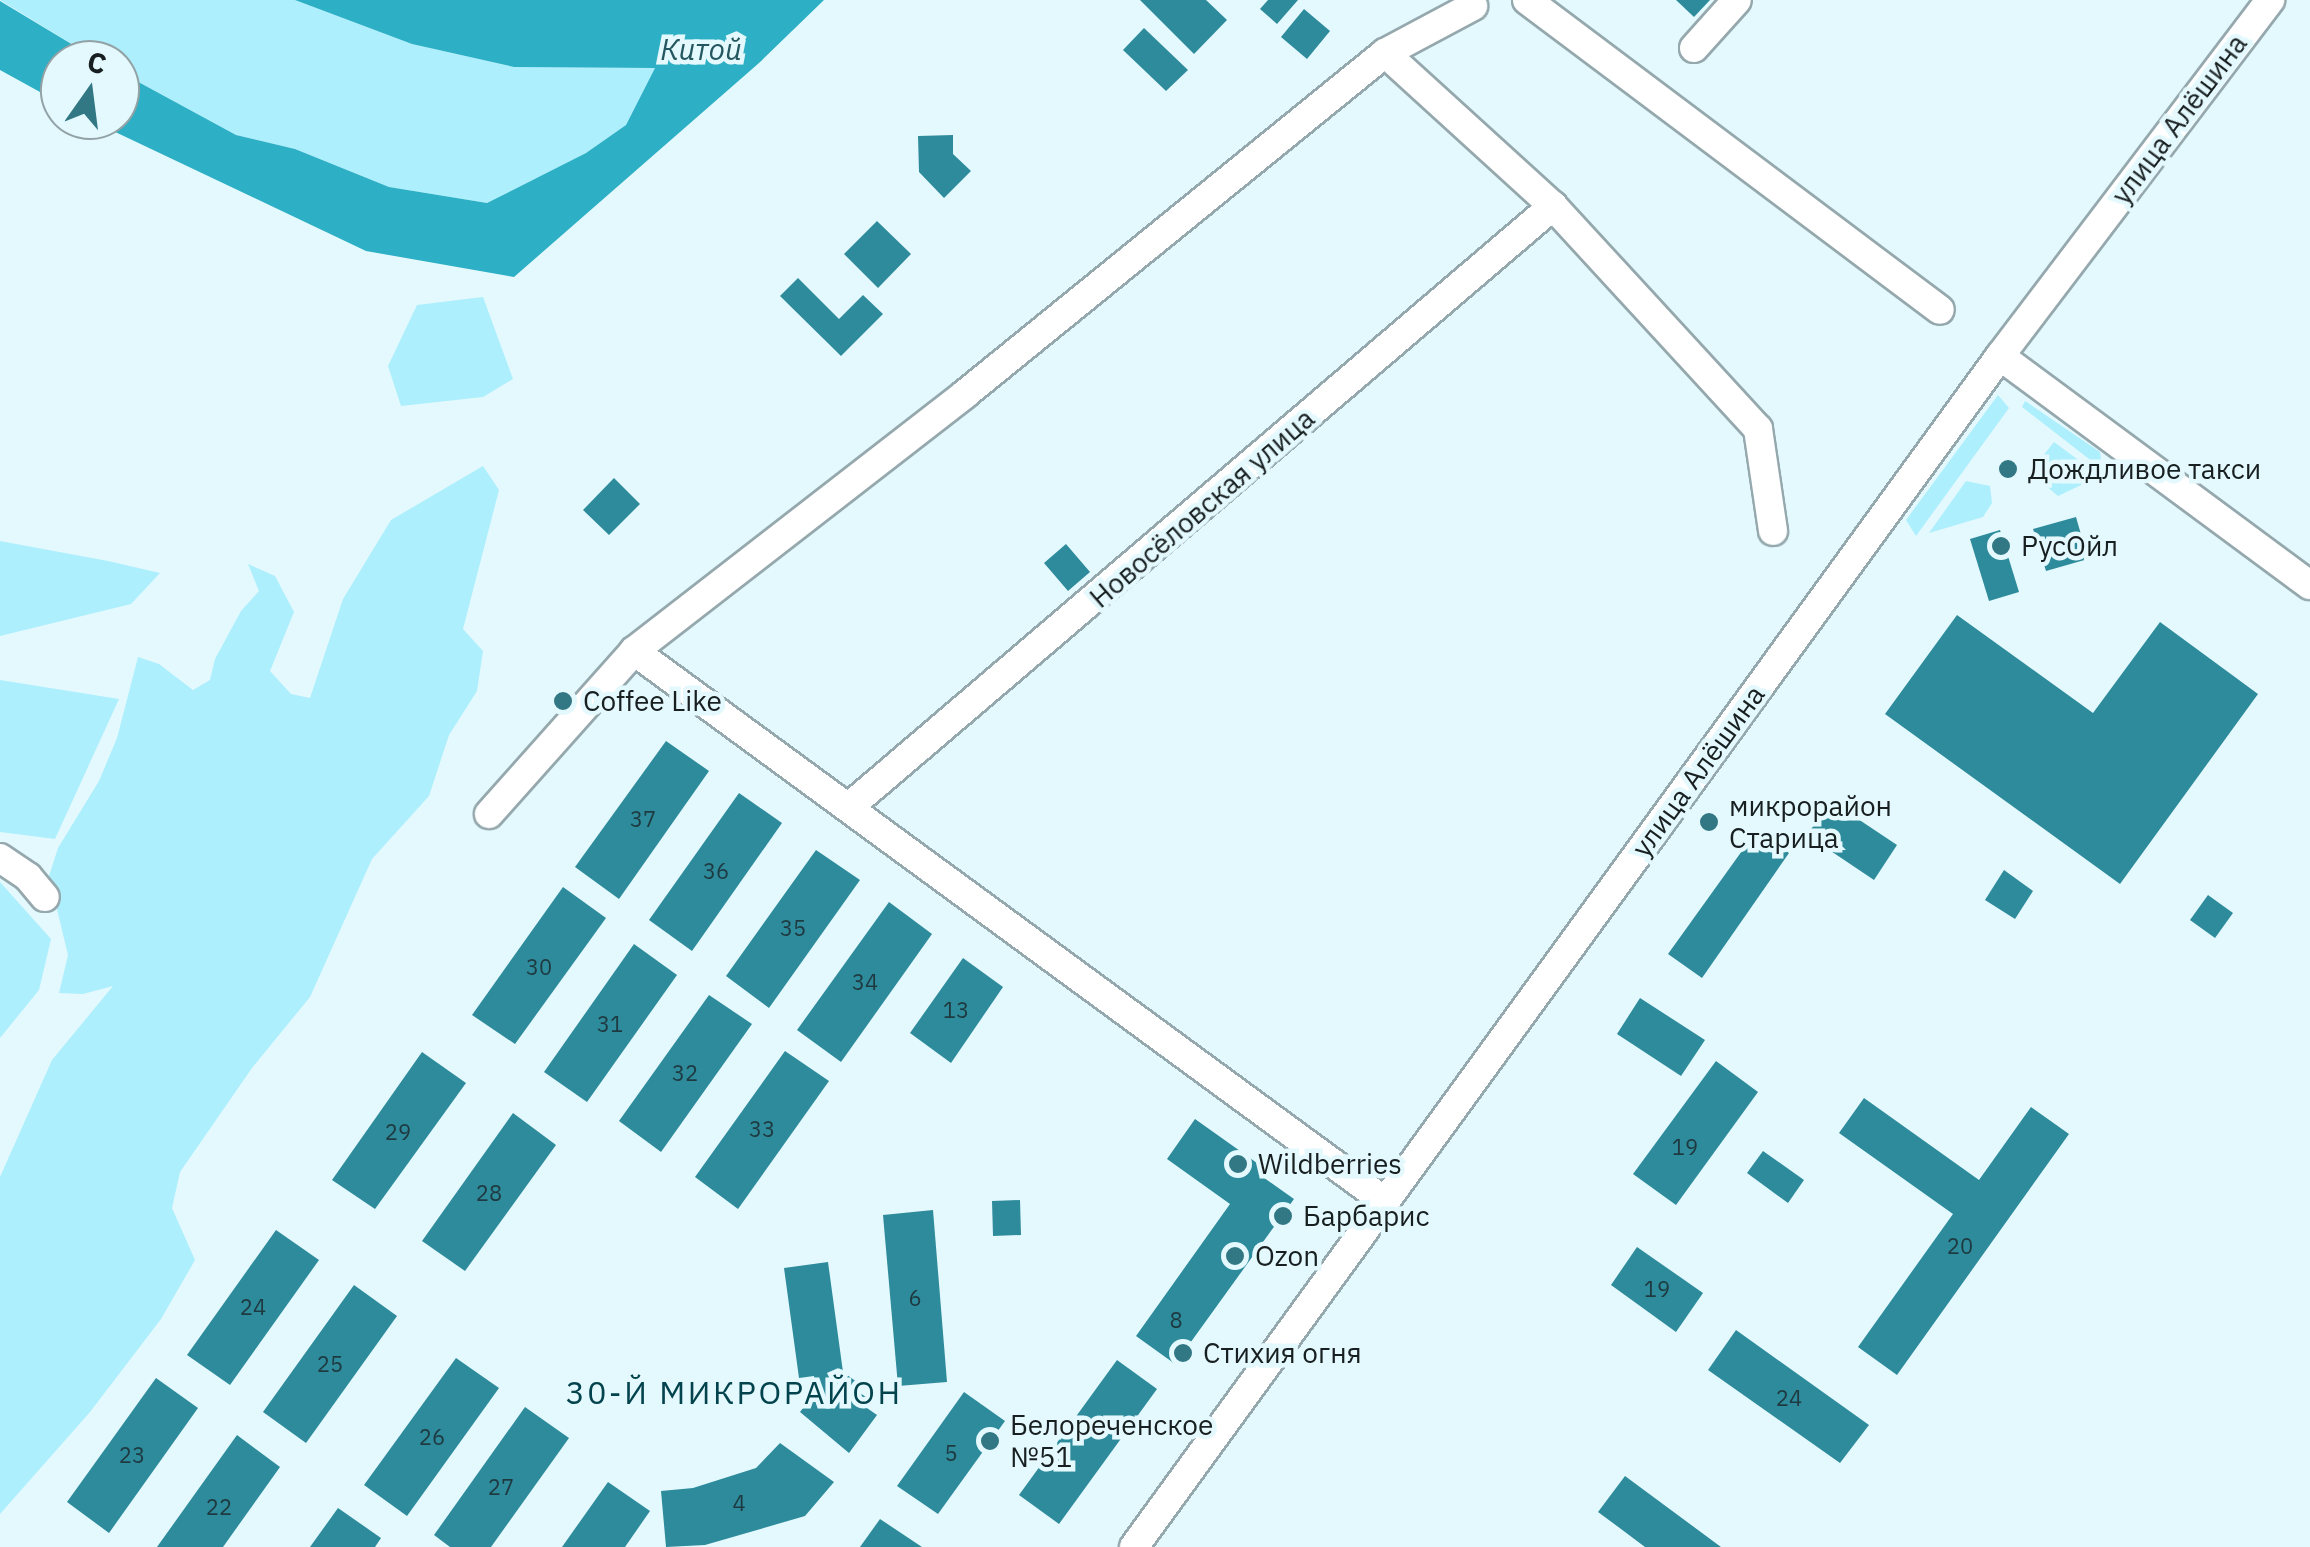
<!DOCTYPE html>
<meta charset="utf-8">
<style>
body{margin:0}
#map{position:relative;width:2310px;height:1547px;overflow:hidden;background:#e4f9fd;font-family:"IBM Plex Sans",sans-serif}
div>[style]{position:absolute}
.green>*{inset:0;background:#adeffd}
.water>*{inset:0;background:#2dafc5}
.building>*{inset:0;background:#2e8b9c}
.roads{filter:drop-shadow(2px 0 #95a8ad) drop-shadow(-2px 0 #95a8ad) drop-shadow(0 2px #95a8ad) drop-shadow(0 -2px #95a8ad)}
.minor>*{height:28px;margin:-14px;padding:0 14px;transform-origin:14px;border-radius:14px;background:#fff}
.dots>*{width:28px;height:28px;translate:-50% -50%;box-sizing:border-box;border:5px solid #e4f9fd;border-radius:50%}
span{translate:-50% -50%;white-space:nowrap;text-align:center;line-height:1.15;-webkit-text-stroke:9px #e4f9fd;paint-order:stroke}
.number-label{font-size:22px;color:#1e3a40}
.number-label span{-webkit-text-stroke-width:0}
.street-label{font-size:28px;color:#181f21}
.poi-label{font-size:28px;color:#181f21}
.left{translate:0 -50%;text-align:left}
.water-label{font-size:30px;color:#245760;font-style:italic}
.quarter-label{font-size:32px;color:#03434d;letter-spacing:2.5px}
.north{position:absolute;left:40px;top:40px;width:100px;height:100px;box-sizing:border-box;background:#e4f9fd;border:2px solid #92a2a5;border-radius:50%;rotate:14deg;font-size:28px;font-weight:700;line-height:40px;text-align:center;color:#181f21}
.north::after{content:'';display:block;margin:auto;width:35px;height:45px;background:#317784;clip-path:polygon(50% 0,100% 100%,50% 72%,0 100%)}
</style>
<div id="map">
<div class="green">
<div style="clip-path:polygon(0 0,295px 0,412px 44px,514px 67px,655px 68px,626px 125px,586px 153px,487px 203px,389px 187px,295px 149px,236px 135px,120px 72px,120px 60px,98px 60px)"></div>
<div style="clip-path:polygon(483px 297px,513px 379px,483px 397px,401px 406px,388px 366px,417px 305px)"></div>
<div style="clip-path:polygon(1998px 395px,2009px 408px,1916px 536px,1906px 520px)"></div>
<div style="clip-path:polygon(2025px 401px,2100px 452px,2102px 469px,2022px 407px)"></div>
<div style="clip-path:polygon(2054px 442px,2100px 476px,2058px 496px,2030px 472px)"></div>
<div style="clip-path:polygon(483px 466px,499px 490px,463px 629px,483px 651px,477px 691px,449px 735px,429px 796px,372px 859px,310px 997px,252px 1068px,180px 1172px,172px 1208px,195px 1260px,161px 1319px,90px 1412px,0 1514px,0 1177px,52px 1060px,113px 986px,83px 994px,59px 993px,68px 955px,49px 876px,58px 848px,99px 781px,117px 738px,138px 657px,159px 664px,193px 690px,210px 680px,215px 659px,241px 611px,259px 591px,248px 564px,275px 576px,294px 612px,270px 671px,291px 694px,310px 698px,343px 599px,391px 520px)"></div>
<div style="clip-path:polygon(1966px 481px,1990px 486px,1992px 503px,1983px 517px,1929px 533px)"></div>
<div style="clip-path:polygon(0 541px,108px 561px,160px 573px,131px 604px,0 636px)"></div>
<div style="clip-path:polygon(0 680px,119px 699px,55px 839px,0 832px)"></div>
<div style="clip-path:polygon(0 882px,51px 939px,39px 990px,0 1038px)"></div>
</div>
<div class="water">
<div style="clip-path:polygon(295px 0,824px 0,759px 63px,514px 277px,366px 251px,90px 120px,120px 120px,120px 72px,236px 135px,295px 149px,389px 187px,487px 203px,586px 153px,626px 125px,655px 68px,514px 67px,412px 44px)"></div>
<div style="clip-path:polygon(0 1px,98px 60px,60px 60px,60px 103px,0 70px)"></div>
</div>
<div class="building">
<div style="clip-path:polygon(1140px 0,1206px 0,1227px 20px,1194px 54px)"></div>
<div style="clip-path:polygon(1268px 0,1298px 0,1277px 24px,1260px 9px)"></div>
<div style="clip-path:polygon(1676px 0,1710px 0,1694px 17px)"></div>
<div style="clip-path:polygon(1304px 9px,1330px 31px,1307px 59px,1281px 37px)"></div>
<div style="clip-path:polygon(1144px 28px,1188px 70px,1166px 91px,1123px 50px)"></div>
<div style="clip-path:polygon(953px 135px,953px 154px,971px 171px,944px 198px,919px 172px,918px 136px)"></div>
<div style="clip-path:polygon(877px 221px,911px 254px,878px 288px,844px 254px)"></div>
<div style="clip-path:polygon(798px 278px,839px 319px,863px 295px,883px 314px,841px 356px,780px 296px)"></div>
<div style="clip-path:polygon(614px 478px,640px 504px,609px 535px,583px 510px)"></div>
<div style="clip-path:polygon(2076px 517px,2088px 559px,2046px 571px,2033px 529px)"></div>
<div style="clip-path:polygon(2000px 530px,2019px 592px,1989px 601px,1970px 539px)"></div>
<div style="clip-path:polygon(1066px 544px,1090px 572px,1068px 591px,1044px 563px)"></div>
<div style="clip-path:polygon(1957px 615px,2093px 713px,2160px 622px,2258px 694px,2120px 884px,1885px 714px)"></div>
<div style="clip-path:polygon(666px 741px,709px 771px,619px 899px,575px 867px)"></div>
<div style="clip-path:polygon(739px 793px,782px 823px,692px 951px,649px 920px)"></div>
<div style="clip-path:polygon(1831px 801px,1897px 845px,1874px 880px,1807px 835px)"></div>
<div style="clip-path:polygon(1757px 830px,1789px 853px,1702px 978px,1668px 954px)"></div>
<div style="clip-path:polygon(816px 850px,860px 880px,769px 1008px,726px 976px)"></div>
<div style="clip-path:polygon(2004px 870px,2033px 891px,2015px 919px,1985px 900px)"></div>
<div style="clip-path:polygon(563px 887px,606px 918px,515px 1044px,472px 1015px)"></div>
<div style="clip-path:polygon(2208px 895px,2233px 913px,2215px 938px,2190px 920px)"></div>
<div style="clip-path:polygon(889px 902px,932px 934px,841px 1062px,797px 1030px)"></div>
<div style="clip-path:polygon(634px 944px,677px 975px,587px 1102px,544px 1072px)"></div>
<div style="clip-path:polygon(963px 958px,1003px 987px,951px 1063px,910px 1033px)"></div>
<div style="clip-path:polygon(709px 995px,752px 1024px,661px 1152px,619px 1121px)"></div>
<div style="clip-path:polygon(1640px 998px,1705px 1040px,1681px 1076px,1617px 1034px)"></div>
<div style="clip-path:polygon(785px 1051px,829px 1081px,738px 1209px,695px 1177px)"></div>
<div style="clip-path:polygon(422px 1052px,466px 1083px,375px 1209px,332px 1180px)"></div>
<div style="clip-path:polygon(1716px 1061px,1758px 1092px,1676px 1205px,1633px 1174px)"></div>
<div style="clip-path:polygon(1864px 1098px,1979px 1180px,2031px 1107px,2069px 1134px,1897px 1375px,1858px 1347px,1953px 1214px,1839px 1133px)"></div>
<div style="clip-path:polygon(513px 1113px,556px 1145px,465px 1271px,422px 1241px)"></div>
<div style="clip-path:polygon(1195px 1119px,1264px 1168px,1260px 1175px,1294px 1199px,1175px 1364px,1136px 1336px,1230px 1204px,1167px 1159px)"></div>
<div style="clip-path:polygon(1763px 1151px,1804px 1180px,1788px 1203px,1747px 1173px)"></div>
<div style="clip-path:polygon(1020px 1200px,1021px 1235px,993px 1236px,992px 1201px)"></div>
<div style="clip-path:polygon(933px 1210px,947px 1382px,898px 1386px,883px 1215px)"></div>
<div style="clip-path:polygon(276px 1230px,319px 1260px,230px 1385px,187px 1355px)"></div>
<div style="clip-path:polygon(1637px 1247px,1703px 1293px,1676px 1332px,1611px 1285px)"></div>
<div style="clip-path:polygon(828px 1262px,843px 1372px,861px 1385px,857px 1391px,869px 1399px,864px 1406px,877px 1415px,849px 1453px,800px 1412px,816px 1391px,814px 1376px,799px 1378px,784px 1268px)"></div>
<div style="clip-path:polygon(354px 1285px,397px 1316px,306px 1443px,263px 1412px)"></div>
<div style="clip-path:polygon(1736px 1330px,1869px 1425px,1840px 1463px,1708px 1370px)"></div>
<div style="clip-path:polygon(456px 1358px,499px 1388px,407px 1516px,364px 1485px)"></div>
<div style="clip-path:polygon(1117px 1360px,1157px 1389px,1059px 1524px,1019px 1495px)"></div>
<div style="clip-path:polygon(156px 1378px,198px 1408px,109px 1533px,67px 1502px)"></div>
<div style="clip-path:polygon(964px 1392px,1005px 1421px,938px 1514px,897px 1486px)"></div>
<div style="clip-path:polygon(525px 1407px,569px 1438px,491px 1547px,450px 1547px,434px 1535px)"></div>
<div style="clip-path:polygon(237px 1435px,280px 1467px,223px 1547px,157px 1547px)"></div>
<div style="clip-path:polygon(780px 1443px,834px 1482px,805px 1516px,705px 1545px,666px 1547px,661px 1491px,693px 1488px,756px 1468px)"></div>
<div style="clip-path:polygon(1625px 1476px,1721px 1547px,1645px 1547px,1617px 1526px,1598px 1512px)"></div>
<div style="clip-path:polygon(608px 1482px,650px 1511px,625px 1547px,562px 1547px)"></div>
<div style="clip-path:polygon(338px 1508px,381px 1538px,375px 1547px,310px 1547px)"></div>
<div style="clip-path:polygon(880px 1519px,922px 1547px,860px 1547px)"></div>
</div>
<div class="roads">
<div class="minor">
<div style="left:1527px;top:0;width:516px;rotate:36.89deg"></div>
<div style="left:1694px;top:48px;width:64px;rotate:-48.1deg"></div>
<div style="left:1385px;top:53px;width:227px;rotate:42.3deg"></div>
<div style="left:1553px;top:206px;width:303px;rotate:47.4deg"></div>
<div style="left:1758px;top:429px;width:103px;rotate:81.6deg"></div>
<div style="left:2000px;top:356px;width:385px;rotate:36.5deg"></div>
<div style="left:634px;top:651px;width:929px;rotate:36.24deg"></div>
<div style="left:849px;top:807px;width:926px;rotate:-40.49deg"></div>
<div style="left:489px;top:814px;width:218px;rotate:-48.3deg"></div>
<div style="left:634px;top:651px;width:419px;rotate:-37.8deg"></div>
<div style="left:965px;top:394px;width:541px;rotate:-39.07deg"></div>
<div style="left:1385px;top:53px;width:100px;rotate:-28.1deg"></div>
<div style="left:0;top:858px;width:34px;rotate:34deg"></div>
<div style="left:28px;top:877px;width:26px;rotate:50deg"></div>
<div style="left:1134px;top:1547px;width:1473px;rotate:-53.98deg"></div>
<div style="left:2000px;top:356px;width:447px;rotate:-52.8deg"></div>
</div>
</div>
<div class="dots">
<div style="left:2008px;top:469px;background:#317784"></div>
<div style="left:2001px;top:546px;background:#317784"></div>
<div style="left:563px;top:701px;background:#317784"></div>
<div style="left:1709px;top:822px;background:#317784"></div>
<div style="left:1238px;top:1164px;background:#317784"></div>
<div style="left:1283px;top:1216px;background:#317784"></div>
<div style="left:1235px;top:1256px;background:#317784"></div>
<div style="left:1183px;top:1353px;background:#317784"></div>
<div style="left:990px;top:1441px;background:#317784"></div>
</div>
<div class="number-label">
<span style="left:643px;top:819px">37</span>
<span style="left:716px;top:871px">36</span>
<span style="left:793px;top:928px">35</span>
<span style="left:539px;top:967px">30</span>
<span style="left:865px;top:982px">34</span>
<span style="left:956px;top:1010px">13</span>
<span style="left:610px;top:1024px">31</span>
<span style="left:685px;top:1073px">32</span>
<span style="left:762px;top:1129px">33</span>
<span style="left:398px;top:1132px">29</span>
<span style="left:1685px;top:1147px">19</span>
<span style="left:489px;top:1193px">28</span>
<span style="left:1960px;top:1246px">20</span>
<span style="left:1657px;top:1289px">19</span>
<span style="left:915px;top:1298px">6</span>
<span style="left:253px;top:1307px">24</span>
<span style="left:1176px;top:1320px">8</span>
<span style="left:330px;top:1364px">25</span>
<span style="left:1789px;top:1398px">24</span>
<span style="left:432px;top:1437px">26</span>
<span style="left:951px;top:1453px">5</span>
<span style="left:132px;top:1455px">23</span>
<span style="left:501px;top:1487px">27</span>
<span style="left:739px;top:1503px">4</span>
<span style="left:219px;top:1507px">22</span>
</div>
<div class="street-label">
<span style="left:2179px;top:119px;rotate:-53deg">улица Алёшина</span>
<span style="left:1202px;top:508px;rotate:-41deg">Новосёловская улица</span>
<span style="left:1698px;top:771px;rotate:-54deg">улица Алёшина</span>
</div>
<div class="poi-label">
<span class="left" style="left:2028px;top:469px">Дождливое такси</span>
<span class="left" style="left:2021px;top:546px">РусОйл</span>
<span class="left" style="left:583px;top:701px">Coffee Like</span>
<span class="left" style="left:1729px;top:822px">микрорайон<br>Старица</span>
<span class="left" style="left:1258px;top:1164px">Wildberries</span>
<span class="left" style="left:1303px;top:1216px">Барбарис</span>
<span class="left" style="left:1255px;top:1256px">Ozon</span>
<span class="left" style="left:1203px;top:1353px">Стихия огня</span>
<span class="left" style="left:1010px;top:1441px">Белореченское<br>№51</span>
</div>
<div class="water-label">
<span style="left:701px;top:49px">Китой</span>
</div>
<div class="quarter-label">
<span style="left:734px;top:1392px">30-Й МИКРОРАЙОН</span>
</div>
<div class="north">С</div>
</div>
